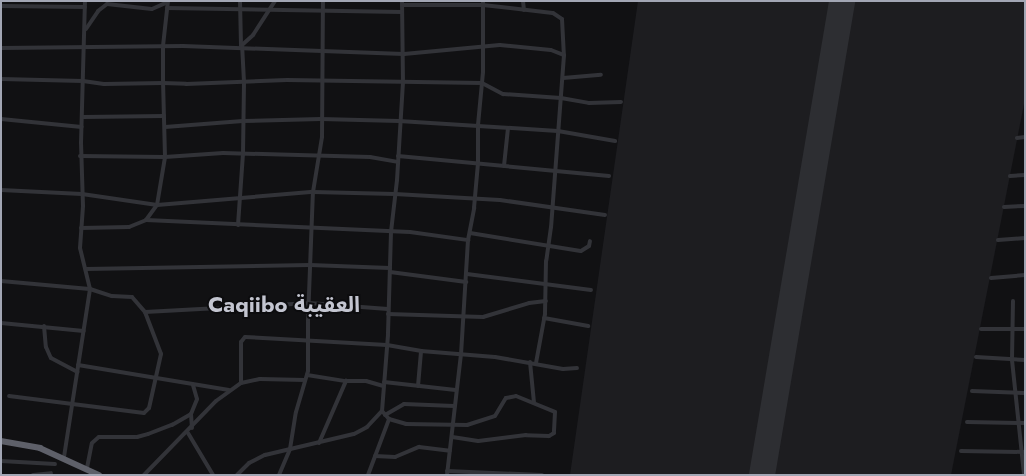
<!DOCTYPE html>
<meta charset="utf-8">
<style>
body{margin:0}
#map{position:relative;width:1026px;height:476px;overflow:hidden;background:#111113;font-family:Jost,"Noto Sans Arabic",sans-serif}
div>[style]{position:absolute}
.built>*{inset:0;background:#1d1d20}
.runway>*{height:26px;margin:-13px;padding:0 13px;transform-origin:13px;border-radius:13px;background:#2d2e32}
.minor>*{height:4px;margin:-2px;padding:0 2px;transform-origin:2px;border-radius:2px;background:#323338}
.highway>*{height:5.5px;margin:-2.75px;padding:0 2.75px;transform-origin:2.75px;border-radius:2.75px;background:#5e6069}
span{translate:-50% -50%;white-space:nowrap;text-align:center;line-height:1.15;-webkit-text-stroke:4px #0c0c0e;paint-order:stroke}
.district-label{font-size:22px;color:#c3c5d0;font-weight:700}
.frame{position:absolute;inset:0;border:2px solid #a2a6b4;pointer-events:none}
</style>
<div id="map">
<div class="built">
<div style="clip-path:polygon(638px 1px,1025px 1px,1025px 99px,951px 475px,570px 475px)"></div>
</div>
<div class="runway">
<div style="left:762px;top:475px;width:481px;rotate:-80.4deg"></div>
</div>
<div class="minor">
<div style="left:240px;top:1px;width:45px;rotate:88.7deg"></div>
<div style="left:402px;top:1px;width:81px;rotate:89.3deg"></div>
<div style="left:403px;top:82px;width:98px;rotate:93.5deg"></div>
<div style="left:397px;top:180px;width:52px;rotate:96.6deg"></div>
<div style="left:391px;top:232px;width:103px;rotate:91.7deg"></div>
<div style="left:388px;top:335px;width:76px;rotate:94.5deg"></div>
<div style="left:382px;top:411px;width:11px;rotate:49deg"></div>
<div style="left:389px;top:419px;width:18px;rotate:16deg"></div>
<div style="left:406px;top:424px;width:61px;rotate:0.9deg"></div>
<div style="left:467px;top:425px;width:29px;rotate:-18deg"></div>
<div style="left:495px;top:416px;width:21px;rotate:-59deg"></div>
<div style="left:506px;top:398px;width:10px;rotate:-11deg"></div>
<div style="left:516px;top:396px;width:42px;rotate:22.3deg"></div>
<div style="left:555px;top:412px;width:21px;rotate:93deg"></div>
<div style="left:554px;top:433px;width:6px;rotate:149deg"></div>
<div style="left:549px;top:436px;width:23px;rotate:-178deg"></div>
<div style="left:526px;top:435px;width:48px;rotate:172.9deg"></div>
<div style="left:478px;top:441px;width:26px;rotate:-171deg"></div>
<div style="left:523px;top:1px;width:9px;rotate:84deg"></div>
<div style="left:402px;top:5px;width:81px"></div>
<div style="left:483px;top:5px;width:70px;rotate:6.5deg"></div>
<div style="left:553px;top:13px;width:11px;rotate:34deg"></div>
<div style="left:562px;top:19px;width:36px;rotate:87deg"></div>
<div style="left:1px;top:6px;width:84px;rotate:0.7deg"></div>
<div style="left:167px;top:8px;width:235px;rotate:1deg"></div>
<div style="left:86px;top:29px;width:22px;rotate:-56deg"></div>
<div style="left:98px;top:11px;width:11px;rotate:-38deg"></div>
<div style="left:107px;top:4px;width:45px;rotate:6.3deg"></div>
<div style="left:152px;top:9px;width:17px;rotate:-24deg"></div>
<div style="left:1px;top:48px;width:182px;rotate:-0.6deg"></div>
<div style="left:183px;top:46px;width:221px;rotate:2.1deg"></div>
<div style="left:404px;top:54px;width:96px;rotate:-5.4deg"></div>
<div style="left:500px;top:45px;width:51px;rotate:5.6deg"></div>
<div style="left:551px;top:50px;width:14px;rotate:21deg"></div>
<div style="left:564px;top:55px;width:172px;rotate:94.3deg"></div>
<div style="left:551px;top:227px;width:34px;rotate:98deg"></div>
<div style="left:546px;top:261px;width:53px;rotate:91.1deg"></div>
<div style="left:545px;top:314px;width:50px;rotate:100.4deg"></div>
<div style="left:563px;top:78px;width:38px;rotate:-5deg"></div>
<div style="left:1px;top:79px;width:82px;rotate:1.4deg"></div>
<div style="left:83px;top:81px;width:21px;rotate:8deg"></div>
<div style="left:104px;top:84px;width:59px;rotate:-1deg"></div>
<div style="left:163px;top:83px;width:37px;rotate:-90deg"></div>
<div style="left:163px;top:46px;width:45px;rotate:-83.7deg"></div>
<div style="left:83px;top:117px;width:81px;rotate:-0.7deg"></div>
<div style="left:1px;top:119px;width:81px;rotate:5.6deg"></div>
<div style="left:165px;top:127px;width:78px;rotate:-4.4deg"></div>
<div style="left:243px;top:121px;width:78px;rotate:-1.5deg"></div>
<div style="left:321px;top:119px;width:78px;rotate:1.5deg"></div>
<div style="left:399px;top:121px;width:159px;rotate:3.6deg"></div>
<div style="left:558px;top:131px;width:58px;rotate:10deg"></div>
<div style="left:1017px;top:138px;width:8px;rotate:-7deg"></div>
<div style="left:80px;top:156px;width:85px;rotate:0.7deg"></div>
<div style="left:165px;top:157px;width:58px;rotate:-3.9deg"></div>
<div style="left:223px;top:153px;width:147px;rotate:1.6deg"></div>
<div style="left:370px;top:157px;width:28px;rotate:10deg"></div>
<div style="left:398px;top:156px;width:212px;rotate:5.4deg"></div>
<div style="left:504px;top:166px;width:38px;rotate:-84deg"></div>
<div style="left:1010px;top:176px;width:15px;rotate:-4deg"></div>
<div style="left:1px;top:190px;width:81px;rotate:2.8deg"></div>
<div style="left:82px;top:194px;width:76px;rotate:8.3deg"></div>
<div style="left:157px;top:205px;width:157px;rotate:-4.8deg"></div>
<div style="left:313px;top:192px;width:82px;rotate:1.4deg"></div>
<div style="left:395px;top:194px;width:105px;rotate:3.3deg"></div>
<div style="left:500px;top:200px;width:106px;rotate:8.1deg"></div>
<div style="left:1004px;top:207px;width:21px;rotate:-3deg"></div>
<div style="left:146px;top:220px;width:264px;rotate:2.6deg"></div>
<div style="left:410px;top:232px;width:59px;rotate:7.9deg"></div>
<div style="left:468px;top:240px;width:114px;rotate:93.5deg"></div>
<div style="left:461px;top:354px;width:122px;rotate:96.6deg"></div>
<div style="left:238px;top:225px;width:71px;rotate:-86deg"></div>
<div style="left:243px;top:154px;width:72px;rotate:-89.2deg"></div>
<div style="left:244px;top:82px;width:37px;rotate:-93deg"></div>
<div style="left:242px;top:45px;width:15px;rotate:-42deg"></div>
<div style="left:253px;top:35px;width:40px;rotate:-57.1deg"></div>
<div style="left:81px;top:228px;width:48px;rotate:-1.2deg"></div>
<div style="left:129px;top:227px;width:18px;rotate:-22deg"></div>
<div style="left:146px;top:220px;width:19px;rotate:-54deg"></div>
<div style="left:157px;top:205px;width:49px;rotate:-80.5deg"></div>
<div style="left:165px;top:157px;width:74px;rotate:-91.5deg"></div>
<div style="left:163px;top:83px;width:23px;rotate:2deg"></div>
<div style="left:186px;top:84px;width:101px;rotate:-2.3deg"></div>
<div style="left:287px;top:80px;width:195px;rotate:0.9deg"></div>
<div style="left:482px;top:83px;width:24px;rotate:28deg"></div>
<div style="left:503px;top:94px;width:58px;rotate:3.9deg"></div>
<div style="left:561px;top:98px;width:28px;rotate:10deg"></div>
<div style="left:589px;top:103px;width:32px;rotate:-2deg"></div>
<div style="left:470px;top:233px;width:112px;rotate:9.2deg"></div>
<div style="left:581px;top:251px;width:9px;rotate:-32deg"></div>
<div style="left:589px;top:246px;width:5px;rotate:-79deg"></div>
<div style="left:468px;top:240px;width:33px;rotate:-79deg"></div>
<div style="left:474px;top:208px;width:45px;rotate:-84.9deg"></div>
<div style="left:478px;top:163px;width:38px;rotate:-90deg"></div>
<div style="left:478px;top:125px;width:53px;rotate:-84.6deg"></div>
<div style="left:483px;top:72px;width:71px;rotate:-90deg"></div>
<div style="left:998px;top:240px;width:27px;rotate:-4deg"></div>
<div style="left:86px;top:269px;width:224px;rotate:-1deg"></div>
<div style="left:310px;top:265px;width:80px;rotate:2.1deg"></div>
<div style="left:390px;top:272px;width:77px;rotate:7.5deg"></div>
<div style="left:467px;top:274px;width:125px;rotate:7.4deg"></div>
<div style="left:991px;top:278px;width:34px;rotate:-5deg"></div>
<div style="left:1px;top:281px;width:89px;rotate:5.1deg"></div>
<div style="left:90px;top:289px;width:23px;rotate:18deg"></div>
<div style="left:112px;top:296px;width:20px;rotate:3deg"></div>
<div style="left:132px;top:297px;width:20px;rotate:49deg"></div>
<div style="left:145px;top:312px;width:45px;rotate:69.1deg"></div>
<div style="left:161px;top:354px;width:55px;rotate:102.5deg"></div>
<div style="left:149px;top:408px;width:7px;rotate:135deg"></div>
<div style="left:144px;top:413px;width:136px;rotate:-172.8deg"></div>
<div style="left:1013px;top:301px;width:59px;rotate:91deg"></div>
<div style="left:1012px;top:360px;width:116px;rotate:84deg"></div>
<div style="left:145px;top:312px;width:164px;rotate:-3.1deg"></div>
<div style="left:309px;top:303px;width:79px;rotate:4.3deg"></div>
<div style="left:388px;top:314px;width:95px;rotate:1.8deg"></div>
<div style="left:483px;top:317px;width:48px;rotate:-16.9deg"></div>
<div style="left:529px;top:303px;width:17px;rotate:-7deg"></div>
<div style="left:544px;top:318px;width:45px;rotate:10.3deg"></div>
<div style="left:1px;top:323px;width:83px;rotate:5.5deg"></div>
<div style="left:44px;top:326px;width:21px;rotate:85deg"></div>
<div style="left:46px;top:347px;width:12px;rotate:66deg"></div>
<div style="left:51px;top:358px;width:30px;rotate:28deg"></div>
<div style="left:981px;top:329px;width:44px"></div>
<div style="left:976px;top:357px;width:49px;rotate:3.5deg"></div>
<div style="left:530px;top:362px;width:41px;rotate:84.4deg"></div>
<div style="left:78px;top:365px;width:153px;rotate:9.4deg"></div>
<div style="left:307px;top:375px;width:39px;rotate:9deg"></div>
<div style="left:346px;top:381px;width:20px"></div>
<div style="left:366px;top:381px;width:18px;rotate:16deg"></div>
<div style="left:384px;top:382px;width:72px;rotate:6.3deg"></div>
<div style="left:241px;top:383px;width:19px;rotate:-12deg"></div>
<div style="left:260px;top:379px;width:45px;rotate:1.3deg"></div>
<div style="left:418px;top:386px;width:35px;rotate:-85deg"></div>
<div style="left:972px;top:391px;width:53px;rotate:2.2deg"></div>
<div style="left:191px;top:414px;width:14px;rotate:86deg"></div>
<div style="left:385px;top:415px;width:22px;rotate:-30deg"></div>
<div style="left:404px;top:404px;width:50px;rotate:2.3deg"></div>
<div style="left:967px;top:422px;width:58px;rotate:1deg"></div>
<div style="left:188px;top:433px;width:49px;rotate:59.2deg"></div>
<div style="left:319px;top:443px;width:68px;rotate:-66.5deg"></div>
<div style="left:961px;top:451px;width:64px;rotate:0.9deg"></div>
<div style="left:375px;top:456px;width:20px;rotate:3deg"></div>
<div style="left:395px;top:457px;width:26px;rotate:-23deg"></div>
<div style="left:419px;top:447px;width:31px;rotate:7deg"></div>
<div style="left:64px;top:457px;width:170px;rotate:-81.2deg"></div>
<div style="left:90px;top:289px;width:42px;rotate:-103.7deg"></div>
<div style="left:80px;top:248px;width:42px;rotate:-85.9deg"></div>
<div style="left:83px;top:206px;width:63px;rotate:-91.8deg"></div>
<div style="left:81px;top:143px;width:142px;rotate:-88.4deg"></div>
<div style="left:1px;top:461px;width:54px;rotate:3.2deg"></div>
<div style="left:87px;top:468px;width:25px;rotate:-79deg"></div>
<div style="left:92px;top:443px;width:9px;rotate:-41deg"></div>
<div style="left:99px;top:437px;width:38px"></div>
<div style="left:137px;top:437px;width:11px;rotate:-15deg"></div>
<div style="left:148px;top:434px;width:26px;rotate:-21deg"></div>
<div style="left:172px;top:425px;width:22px;rotate:-30deg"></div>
<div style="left:191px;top:414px;width:16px;rotate:-68deg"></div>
<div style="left:197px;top:399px;width:15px;rotate:-106deg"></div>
<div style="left:447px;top:471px;width:95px;rotate:2.4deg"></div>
<div style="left:33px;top:475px;width:18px;rotate:-6deg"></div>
<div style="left:144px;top:475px;width:103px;rotate:-45.8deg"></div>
<div style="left:216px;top:401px;width:31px;rotate:-36deg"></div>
<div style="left:241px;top:383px;width:41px;rotate:-90deg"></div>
<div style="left:241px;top:342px;width:6px;rotate:-51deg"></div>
<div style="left:245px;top:337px;width:142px;rotate:3.2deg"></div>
<div style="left:387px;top:345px;width:35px;rotate:10deg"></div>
<div style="left:421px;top:351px;width:74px;rotate:4.6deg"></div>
<div style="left:495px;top:357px;width:69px;rotate:10deg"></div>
<div style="left:563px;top:369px;width:14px;rotate:-4deg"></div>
<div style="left:237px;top:475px;width:17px;rotate:-45deg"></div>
<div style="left:249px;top:463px;width:18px;rotate:-27deg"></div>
<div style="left:265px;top:455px;width:91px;rotate:-13.3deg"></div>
<div style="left:354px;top:434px;width:15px;rotate:-28deg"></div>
<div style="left:367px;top:427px;width:22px;rotate:-47deg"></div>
<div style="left:279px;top:475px;width:28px;rotate:-67deg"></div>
<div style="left:290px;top:449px;width:37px;rotate:-81deg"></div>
<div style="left:296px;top:412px;width:43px;rotate:-73.7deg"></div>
<div style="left:308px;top:371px;width:51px;rotate:-90deg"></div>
<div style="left:308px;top:320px;width:128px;rotate:-87.8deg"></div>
<div style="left:313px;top:192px;width:56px;rotate:-80.7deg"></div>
<div style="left:322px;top:137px;width:136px;rotate:-89.6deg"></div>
<div style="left:368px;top:475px;width:60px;rotate:-69.4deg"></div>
</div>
<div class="highway">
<div style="left:1px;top:441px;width:40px;rotate:10deg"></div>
<div style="left:40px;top:448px;width:65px;rotate:24.6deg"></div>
</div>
<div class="district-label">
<span style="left:284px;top:305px">Caqiibo العقيبة</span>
</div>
<div class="frame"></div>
</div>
